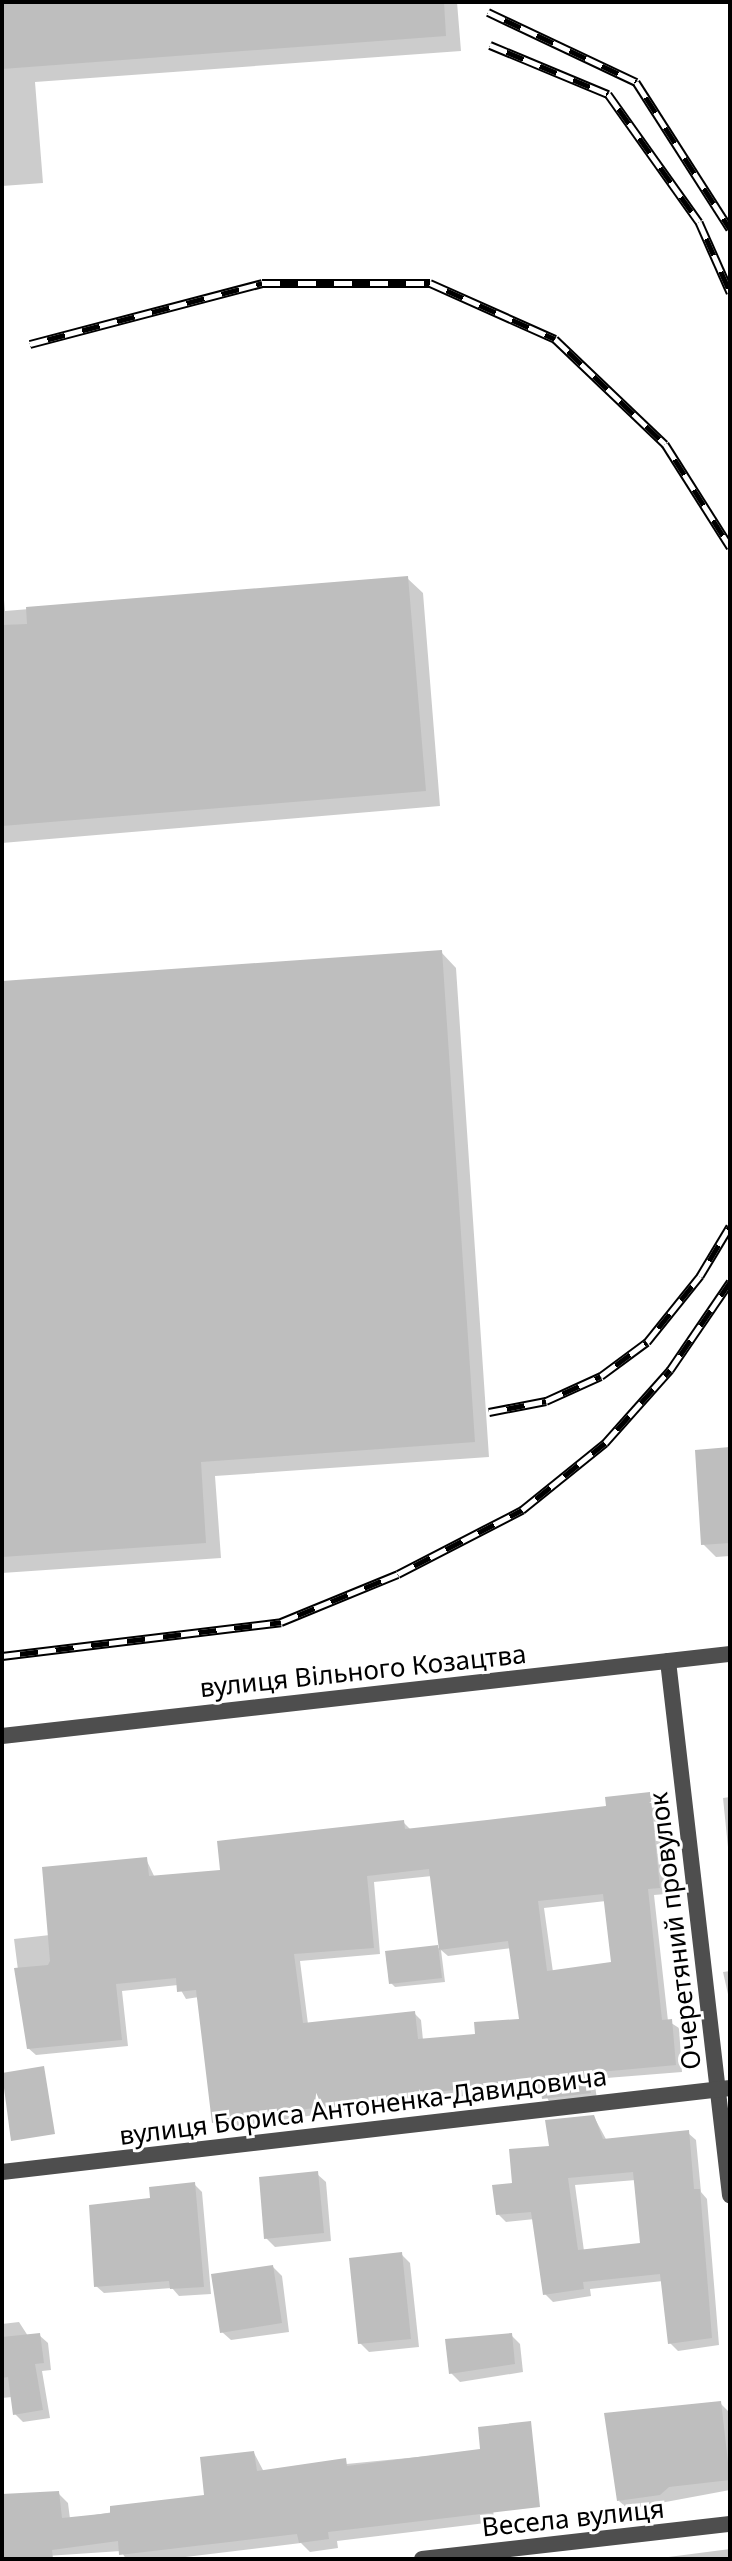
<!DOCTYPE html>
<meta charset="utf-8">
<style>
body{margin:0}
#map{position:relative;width:732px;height:2561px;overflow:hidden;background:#fff;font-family:"Noto Sans",sans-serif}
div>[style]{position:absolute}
.shadow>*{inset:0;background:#0003}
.building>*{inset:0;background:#bebebe}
.street>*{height:16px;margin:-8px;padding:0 8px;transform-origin:8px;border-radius:8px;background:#4e4e4e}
.rail>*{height:9px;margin-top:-4.5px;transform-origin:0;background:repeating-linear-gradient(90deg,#fff 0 18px,#000 0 36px);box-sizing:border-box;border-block:2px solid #000}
span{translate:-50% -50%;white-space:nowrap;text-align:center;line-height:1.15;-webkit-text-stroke:6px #fff;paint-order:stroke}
.street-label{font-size:26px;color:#000}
.frame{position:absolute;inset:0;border:4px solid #000;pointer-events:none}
</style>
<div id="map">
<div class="shadow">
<div style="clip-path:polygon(2px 2px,457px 2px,461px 51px,35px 82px,43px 183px,2px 186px)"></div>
<div style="clip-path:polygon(2px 577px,5px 611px,407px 578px,423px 593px,440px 806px,2px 843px)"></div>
<div style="clip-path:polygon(441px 952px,456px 968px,489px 1457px,215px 1476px,221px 1558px,2px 1573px,2px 983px)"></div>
<div style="clip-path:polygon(730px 1449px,730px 1556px,716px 1557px,703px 1544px)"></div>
<div style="clip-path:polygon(evenodd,649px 1794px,656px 1801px,666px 1894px,654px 1895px,668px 2021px,679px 2028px,682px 2072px,594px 2079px,597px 2099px,551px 2105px,543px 2090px,416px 2100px,221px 2129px,214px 2122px,199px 1997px,186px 1999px,178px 1985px,122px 1991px,128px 2046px,36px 2055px,28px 2048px,14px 1939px,50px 1935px,146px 1859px,155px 1878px,222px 1872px,403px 1822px,411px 1830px,608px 1808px,649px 1794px,432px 1876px,441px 1950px,437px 1947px,391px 1983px,395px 1987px,445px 1982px,441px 1950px,448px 1956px,511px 1948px,522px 2020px,477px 2036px,423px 2040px,421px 2020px,414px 2013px,308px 2024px,300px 1961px,380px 1954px,374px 1882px,432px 1876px,649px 1794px,606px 1901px,613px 1963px,553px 1972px,544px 1908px,606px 1901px)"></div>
<div style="clip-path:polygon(730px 1797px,730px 1867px,723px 1798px)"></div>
<div style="clip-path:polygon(730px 1971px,730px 2003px,723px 1972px)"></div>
<div style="clip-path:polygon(evenodd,594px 2117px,607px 2141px,688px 2133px,696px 2140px,701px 2192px,707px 2199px,719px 2345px,678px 2351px,670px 2343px,663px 2281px,590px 2289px,591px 2296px,553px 2302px,545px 2294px,535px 2219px,506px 2222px,498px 2214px,514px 2185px,551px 2147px,594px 2117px,636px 2180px,642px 2245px,584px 2251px,575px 2185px,636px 2180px)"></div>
<div style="clip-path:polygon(317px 2174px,326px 2182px,331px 2241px,275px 2247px,266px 2238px)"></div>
<div style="clip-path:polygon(194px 2184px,202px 2192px,211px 2294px,179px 2296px,172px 2288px,104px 2293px,96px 2286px,153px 2200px)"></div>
<div style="clip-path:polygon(401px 2254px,410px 2263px,419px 2347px,369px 2352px,360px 2343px)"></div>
<div style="clip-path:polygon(273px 2267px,282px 2276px,289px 2332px,231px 2340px,222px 2332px)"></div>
<div style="clip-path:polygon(19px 2322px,28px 2336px,39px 2335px,48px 2343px,51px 2370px,42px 2371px,50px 2418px,23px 2422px,15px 2414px,12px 2397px,2px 2398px,2px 2324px)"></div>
<div style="clip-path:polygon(511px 2335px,520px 2344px,523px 2372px,460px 2382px,451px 2373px)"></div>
<div style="clip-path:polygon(720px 2403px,729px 2412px,730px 2490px,628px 2509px,619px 2501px)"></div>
<div style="clip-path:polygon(480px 2451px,490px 2461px,494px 2522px,337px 2541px,338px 2548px,310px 2552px,301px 2543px,169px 2559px,126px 2559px,121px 2551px,2px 2559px,2px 2494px,59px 2494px,68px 2503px,70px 2519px,206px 2497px,254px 2453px,264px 2472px)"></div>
<div style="clip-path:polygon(730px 2549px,730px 2559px,653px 2559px)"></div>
</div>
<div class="building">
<div style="clip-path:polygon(2px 2px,444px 2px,446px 36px,2px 69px)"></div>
<div style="clip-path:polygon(408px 576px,426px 791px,2px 826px,2px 625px,27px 624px,26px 607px)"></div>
<div style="clip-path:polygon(442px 950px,475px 1442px,201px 1462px,206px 1543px,2px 1557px,2px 981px)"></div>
<div style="clip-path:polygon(730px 1447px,730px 1543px,701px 1545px,695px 1450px)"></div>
<div style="clip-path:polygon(evenodd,650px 1792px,660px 1888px,648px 1889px,662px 2020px,672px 2019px,676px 2065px,588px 2073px,591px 2093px,542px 2099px,540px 2083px,408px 2094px,212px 2123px,196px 1990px,177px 1992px,176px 1978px,116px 1984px,122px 2040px,27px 2049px,14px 1968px,48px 1965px,50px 1961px,42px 1867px,147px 1857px,149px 1876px,220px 1870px,217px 1841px,404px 1820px,405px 1829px,487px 1820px,606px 1806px,605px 1797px,650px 1792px,429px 1869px,439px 1950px,508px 1941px,519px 2019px,474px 2022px,475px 2034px,418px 2039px,415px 2011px,303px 2023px,294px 1954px,374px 1948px,367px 1876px,429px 1869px,650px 1792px,603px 1894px,611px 1962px,547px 1971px,538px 1901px,603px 1894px)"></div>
<div style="clip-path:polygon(438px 1945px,442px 1978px,389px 1984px,385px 1951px)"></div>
<div style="clip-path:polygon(44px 2066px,55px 2134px,11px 2141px,2px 2073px)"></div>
<div style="clip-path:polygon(evenodd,594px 2115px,603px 2139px,689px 2130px,694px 2189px,700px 2189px,712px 2338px,668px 2344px,660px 2274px,583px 2282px,584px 2289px,543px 2295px,531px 2212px,496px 2215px,492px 2185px,512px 2183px,509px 2149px,549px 2146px,545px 2120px,594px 2115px,633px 2172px,640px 2243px,578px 2250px,568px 2178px,633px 2172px)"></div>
<div style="clip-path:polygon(318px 2171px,324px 2233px,264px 2239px,259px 2177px)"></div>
<div style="clip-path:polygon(195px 2182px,204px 2287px,170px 2289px,169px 2281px,94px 2287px,89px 2205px,150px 2198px,149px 2187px)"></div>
<div style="clip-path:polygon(402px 2252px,411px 2339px,358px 2344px,349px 2258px)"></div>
<div style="clip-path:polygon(273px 2265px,282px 2323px,220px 2333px,211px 2274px)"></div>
<div style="clip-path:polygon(40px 2333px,44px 2363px,35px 2364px,43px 2410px,13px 2415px,8px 2377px,2px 2378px,2px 2337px)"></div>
<div style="clip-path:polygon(512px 2333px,515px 2364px,449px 2374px,445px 2339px)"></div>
<div style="clip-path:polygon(721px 2401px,730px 2480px,669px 2487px,660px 2495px,617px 2501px,604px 2413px)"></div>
<div style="clip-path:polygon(531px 2421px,540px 2507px,328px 2532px,329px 2539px,299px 2543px,297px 2534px,119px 2555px,118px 2541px,52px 2550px,53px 2559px,2px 2559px,2px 2494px,59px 2491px,62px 2518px,110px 2513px,110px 2506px,204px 2495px,200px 2457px,254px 2451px,257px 2471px,346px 2458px,347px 2466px,480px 2449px,478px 2427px)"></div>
</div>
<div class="street">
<div style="left:668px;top:1661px;width:538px;rotate:83.38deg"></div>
<div style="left:2px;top:1736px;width:733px;rotate:-6.43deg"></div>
<div style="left:2px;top:2172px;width:733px;rotate:-6.58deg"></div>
<div style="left:422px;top:2559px;width:310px;rotate:-6.5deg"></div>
</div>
<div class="rail">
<div style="left:488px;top:12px;width:164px;rotate:25.3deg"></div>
<div style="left:636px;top:82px;width:174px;rotate:57.4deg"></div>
<div style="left:490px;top:45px;width:128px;rotate:22.6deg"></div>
<div style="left:608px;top:94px;width:157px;rotate:54.6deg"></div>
<div style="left:699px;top:222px;width:77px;rotate:66.1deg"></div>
<div style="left:30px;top:344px;width:240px;rotate:-14.7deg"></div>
<div style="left:262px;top:283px;width:168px"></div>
<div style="left:430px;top:283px;width:137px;rotate:24.1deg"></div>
<div style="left:555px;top:339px;width:152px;rotate:43.7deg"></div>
<div style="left:665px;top:444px;width:122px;rotate:57.7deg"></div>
<div style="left:489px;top:1412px;width:58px;rotate:-10.9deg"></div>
<div style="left:546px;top:1401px;width:60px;rotate:-24.4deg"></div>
<div style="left:601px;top:1376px;width:57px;rotate:-36.5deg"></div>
<div style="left:647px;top:1342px;width:85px;rotate:-51.2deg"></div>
<div style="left:700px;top:1276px;width:58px;rotate:-59deg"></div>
<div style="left:2px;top:1656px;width:281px;rotate:-6.9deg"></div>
<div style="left:281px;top:1622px;width:126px;rotate:-22.3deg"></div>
<div style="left:398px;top:1574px;width:140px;rotate:-27.3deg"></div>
<div style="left:522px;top:1510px;width:107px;rotate:-38.9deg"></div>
<div style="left:605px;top:1443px;width:98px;rotate:-48.3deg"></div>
<div style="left:670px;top:1370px;width:107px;rotate:-55.7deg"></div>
</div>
<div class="street-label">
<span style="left:363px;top:1671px;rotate:-6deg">вулиця Вільного Козацтва</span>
<span style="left:675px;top:1931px;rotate:-97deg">Очеретяний провулок</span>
<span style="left:363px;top:2106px;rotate:-7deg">вулиця Бориса Антоненка-Давидовича</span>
<span style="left:573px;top:2518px;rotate:-6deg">Весела вулиця</span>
</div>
<div class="frame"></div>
</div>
